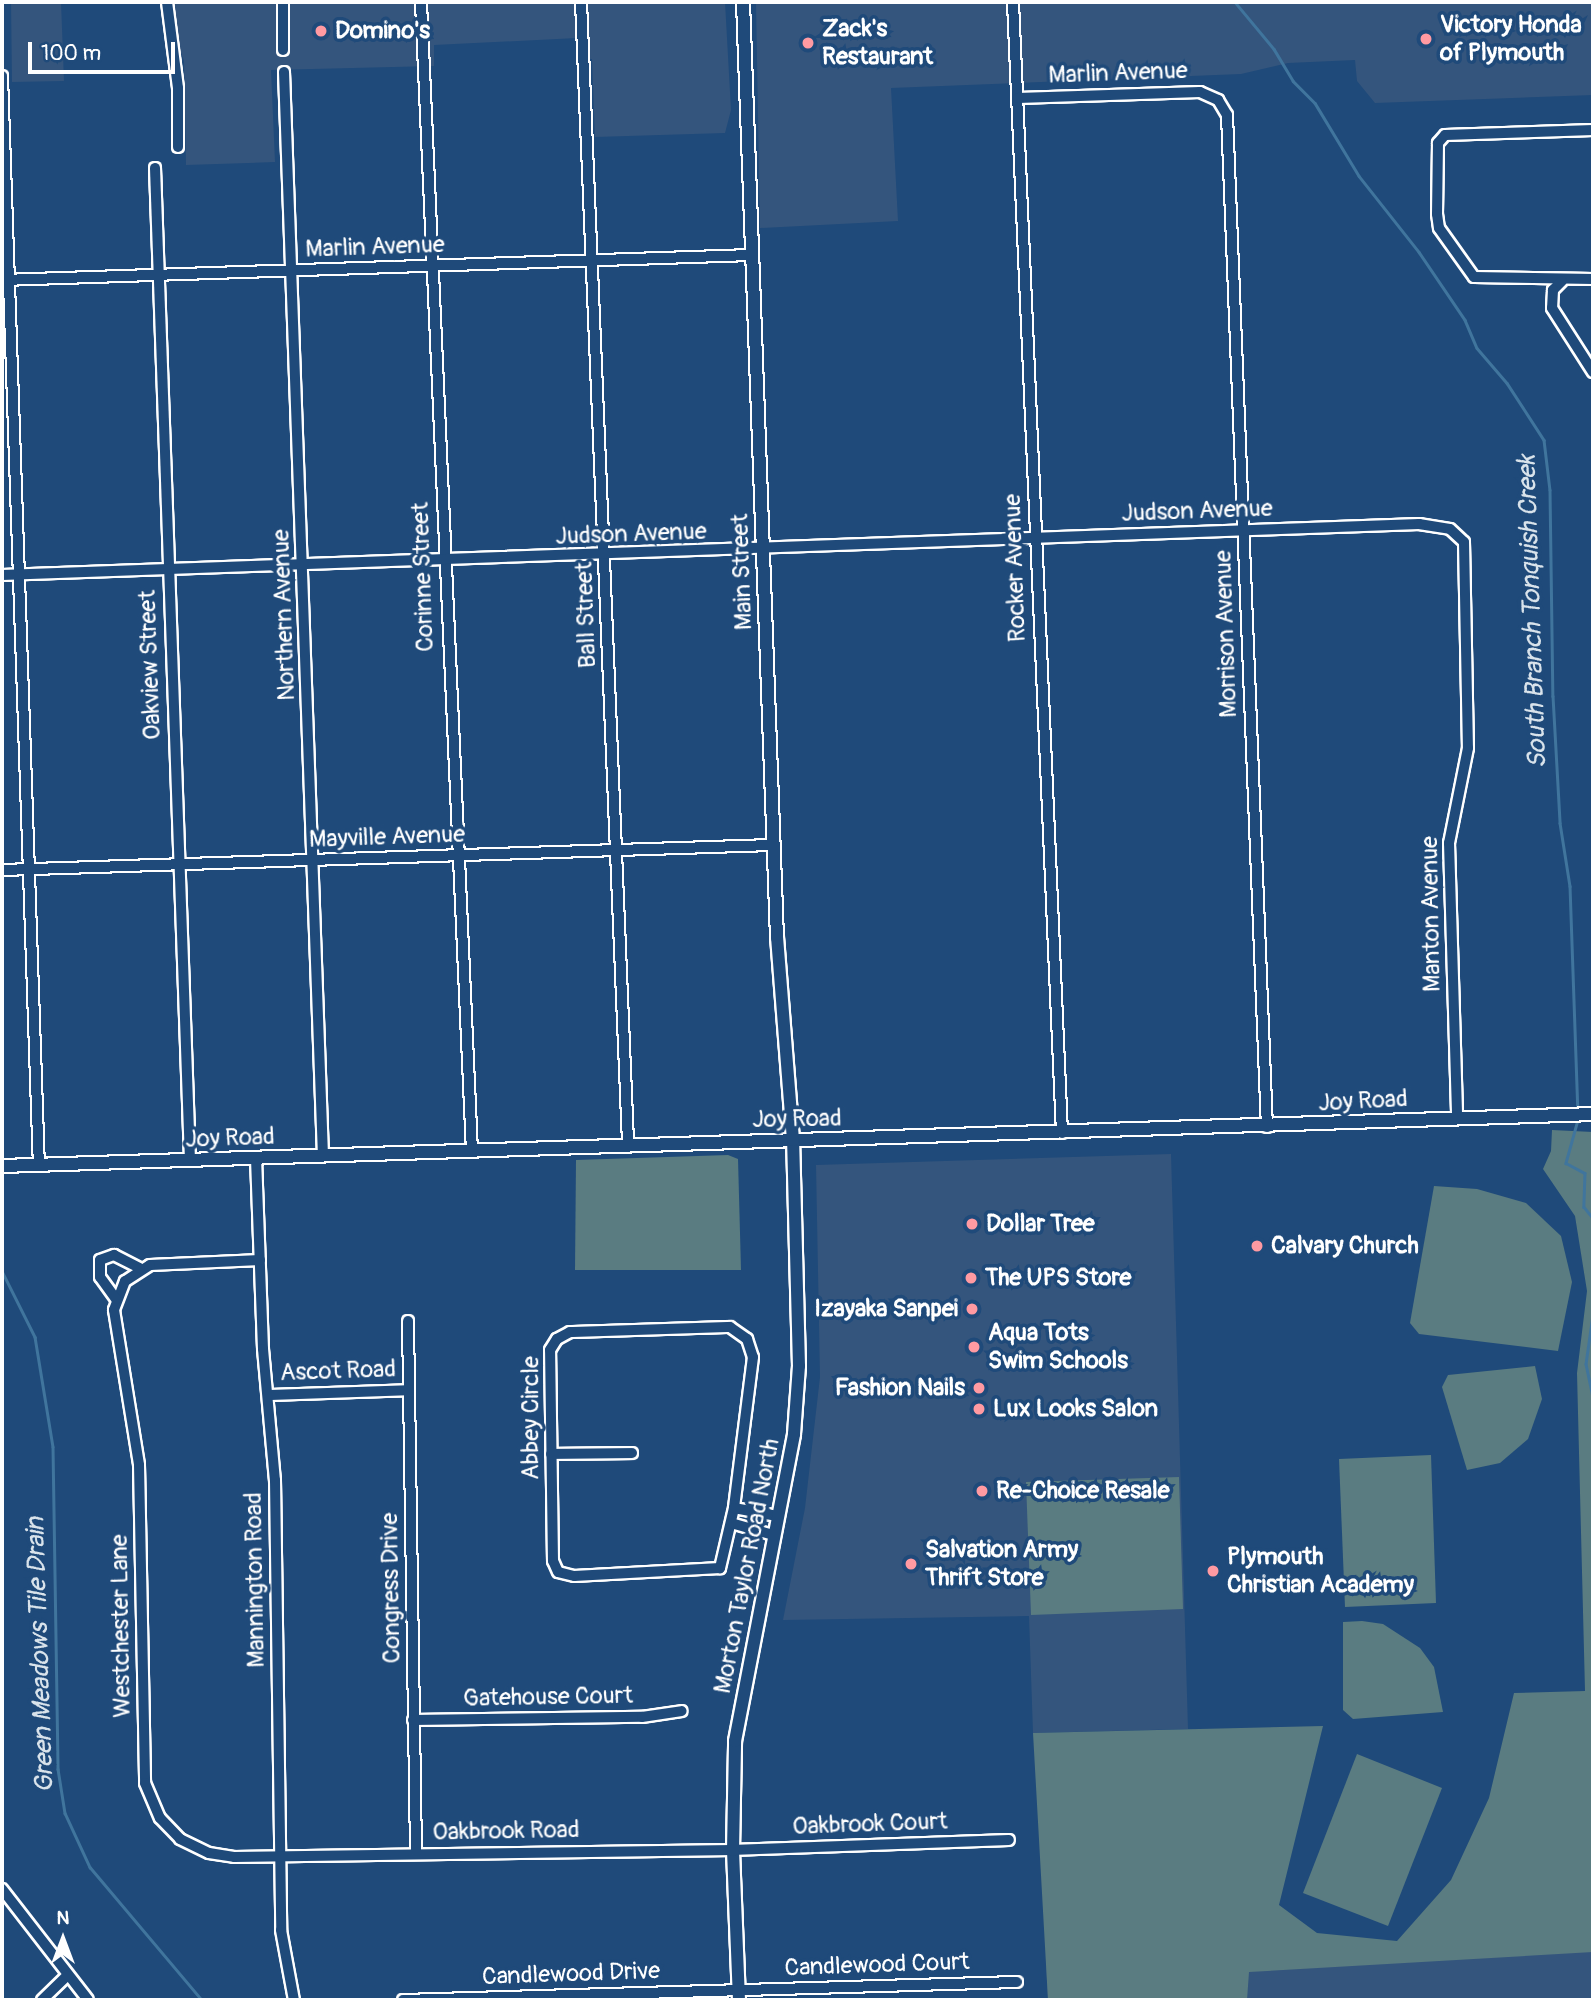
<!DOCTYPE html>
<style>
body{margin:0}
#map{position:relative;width:1595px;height:2002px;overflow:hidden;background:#1f4a7a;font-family:Pangolin,sans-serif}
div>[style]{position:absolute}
.built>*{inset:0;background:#34557d}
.green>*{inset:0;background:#5a7c81}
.stream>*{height:2.5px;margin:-1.25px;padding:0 1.25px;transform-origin:1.25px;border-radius:1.25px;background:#40759d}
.roads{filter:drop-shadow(2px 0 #fff) drop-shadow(-2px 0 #fff) drop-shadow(0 2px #fff) drop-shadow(0 -2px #fff)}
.minor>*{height:10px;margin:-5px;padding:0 5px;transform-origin:5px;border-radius:5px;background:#1f4a7a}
.tertiary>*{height:12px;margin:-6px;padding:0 6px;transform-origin:6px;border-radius:6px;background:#1f4a7a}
.dots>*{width:19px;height:19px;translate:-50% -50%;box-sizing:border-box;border:4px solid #1f4a7a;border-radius:50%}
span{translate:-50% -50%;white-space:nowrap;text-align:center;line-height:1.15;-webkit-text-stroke:7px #1f4a7a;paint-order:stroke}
.poi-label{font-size:24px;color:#fff;font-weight:700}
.left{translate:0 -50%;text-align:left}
.right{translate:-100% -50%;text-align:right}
.street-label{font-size:24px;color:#fff}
.water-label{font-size:26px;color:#d9e3eb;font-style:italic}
.frame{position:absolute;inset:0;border:4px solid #fff;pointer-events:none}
.north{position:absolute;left:28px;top:1904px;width:70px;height:70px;-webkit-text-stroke:5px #1f4a7a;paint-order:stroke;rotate:0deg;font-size:19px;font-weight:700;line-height:28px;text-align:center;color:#fff}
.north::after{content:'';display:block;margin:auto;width:24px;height:32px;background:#fff;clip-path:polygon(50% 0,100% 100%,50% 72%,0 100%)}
.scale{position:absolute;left:28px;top:42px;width:147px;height:32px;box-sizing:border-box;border:4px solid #fff;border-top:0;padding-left:9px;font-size:21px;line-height:24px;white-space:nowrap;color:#fff;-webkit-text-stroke:5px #1f4a7a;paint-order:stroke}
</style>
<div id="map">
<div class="built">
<div style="clip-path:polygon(11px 2px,61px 2px,64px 81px,12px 82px)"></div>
<div style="clip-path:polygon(173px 2px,725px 2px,731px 110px,725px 133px,595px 137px,592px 59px,578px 60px,577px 38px,434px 45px,434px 66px,271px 70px,275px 162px,186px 165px,184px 61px,174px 33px)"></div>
<div style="clip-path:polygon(756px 2px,1593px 2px,1593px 95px,1375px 103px,1357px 81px,1355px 60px,1288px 63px,1241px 74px,891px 88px,898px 221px,760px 228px)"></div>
<div style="clip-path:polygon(1171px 1154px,1188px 1729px,1033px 1733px,1029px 1616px,783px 1620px,805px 1508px,820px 1377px,816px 1165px)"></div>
<div style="clip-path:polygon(1593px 1937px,1593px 2000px,1048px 2000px,1046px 1963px)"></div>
</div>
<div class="green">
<div style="clip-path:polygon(1552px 1130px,1593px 1132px,1593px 1952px,1249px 1972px,1247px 2000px,1048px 2000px,1033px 1733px,1323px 1726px,1279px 1905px,1317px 1933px,1397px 1941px,1451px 1880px,1489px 1798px,1514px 1693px,1585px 1691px,1577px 1373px,1587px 1291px,1575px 1216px,1543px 1169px,1551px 1151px)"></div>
<div style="clip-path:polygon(728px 1155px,738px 1159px,741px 1270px,575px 1270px,576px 1160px)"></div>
<div style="clip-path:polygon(1434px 1186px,1477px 1189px,1526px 1203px,1561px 1236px,1572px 1282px,1558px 1351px,1419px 1334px,1410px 1323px)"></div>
<div style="clip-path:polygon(1535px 1366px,1542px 1399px,1528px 1439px,1500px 1463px,1467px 1470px,1442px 1387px,1448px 1375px)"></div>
<div style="clip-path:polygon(1431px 1455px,1436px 1603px,1345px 1607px,1339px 1459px)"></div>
<div style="clip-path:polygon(1179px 1477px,1183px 1609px,1031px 1615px,1026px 1482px)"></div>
<div style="clip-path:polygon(1362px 1621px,1383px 1624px,1420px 1648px,1434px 1667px,1443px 1712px,1353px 1719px,1343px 1710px,1343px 1622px)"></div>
<div style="clip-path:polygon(1357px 1754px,1442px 1788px,1388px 1926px,1303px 1893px)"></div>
</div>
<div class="stream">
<div style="left:1235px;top:2px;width:61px;rotate:50.3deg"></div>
<div style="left:1274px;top:49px;width:37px;rotate:59deg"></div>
<div style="left:1293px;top:81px;width:31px;rotate:45deg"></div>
<div style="left:1315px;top:103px;width:85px;rotate:58.9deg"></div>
<div style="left:1359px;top:176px;width:97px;rotate:51.7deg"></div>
<div style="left:1419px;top:252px;width:82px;rotate:55.9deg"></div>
<div style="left:1465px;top:320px;width:30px;rotate:67deg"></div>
<div style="left:1477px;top:348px;width:46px;rotate:49.4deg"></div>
<div style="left:1507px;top:383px;width:68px;rotate:57deg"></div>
<div style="left:1544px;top:440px;width:50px;rotate:83.2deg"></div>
<div style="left:1550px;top:490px;width:206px;rotate:89.2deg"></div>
<div style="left:1553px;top:696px;width:127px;rotate:86.8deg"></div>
<div style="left:1560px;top:823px;width:64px;rotate:81deg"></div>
<div style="left:1570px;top:886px;width:224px;rotate:88deg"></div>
<div style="left:1578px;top:1120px;width:45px;rotate:105.6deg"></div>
<div style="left:1566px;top:1163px;width:21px;rotate:28deg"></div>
<div style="left:1585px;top:1173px;width:34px;rotate:92deg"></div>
<div style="left:1584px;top:1207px;width:14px;rotate:51deg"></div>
<div style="left:2px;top:1271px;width:74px;rotate:63.4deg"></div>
<div style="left:35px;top:1337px;width:111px;rotate:80.7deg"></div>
<div style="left:53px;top:1447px;width:322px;rotate:89.1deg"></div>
<div style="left:58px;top:1769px;width:45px;rotate:81deg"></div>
<div style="left:65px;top:1813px;width:60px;rotate:65.2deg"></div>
<div style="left:90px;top:1867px;width:174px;rotate:49.9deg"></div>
<div style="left:1593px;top:1315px;width:49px;rotate:98.1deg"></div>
<div style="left:1586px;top:1364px;width:33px;rotate:78deg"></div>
</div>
<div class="roads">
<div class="minor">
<div style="left:167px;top:2px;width:87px;rotate:82.7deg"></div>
<div style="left:178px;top:88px;width:59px;rotate:90deg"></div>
<div style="left:283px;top:2px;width:48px;rotate:90deg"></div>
<div style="left:421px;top:2px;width:1149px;rotate:87.46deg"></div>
<div style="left:581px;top:2px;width:1143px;rotate:87.64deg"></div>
<div style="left:1013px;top:2px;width:1132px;rotate:87.52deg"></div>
<div style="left:284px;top:72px;width:1084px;rotate:87.94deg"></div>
<div style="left:2px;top:76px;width:1091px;rotate:88.06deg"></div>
<div style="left:1018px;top:98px;width:182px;rotate:-1.9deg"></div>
<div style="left:1200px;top:92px;width:20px;rotate:24deg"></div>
<div style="left:1218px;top:100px;width:17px;rotate:59deg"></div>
<div style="left:1227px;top:115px;width:1013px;rotate:87.74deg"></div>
<div style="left:1593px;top:130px;width:148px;rotate:178.1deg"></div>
<div style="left:1445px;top:135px;width:11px;rotate:131deg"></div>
<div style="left:1438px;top:143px;width:71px;rotate:90.8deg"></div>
<div style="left:1437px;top:214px;width:14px;rotate:82deg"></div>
<div style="left:1439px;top:228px;width:60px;rotate:54.5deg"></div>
<div style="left:1474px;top:277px;width:119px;rotate:1deg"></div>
<div style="left:155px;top:168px;width:993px;rotate:87.98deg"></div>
<div style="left:2px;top:280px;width:748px;rotate:-1.91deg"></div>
<div style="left:1562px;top:281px;width:13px;rotate:135deg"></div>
<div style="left:1553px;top:290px;width:18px;rotate:93deg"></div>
<div style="left:1552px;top:308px;width:76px;rotate:57.4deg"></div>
<div style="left:2px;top:575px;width:1418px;rotate:-2.06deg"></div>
<div style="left:1419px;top:524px;width:31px;rotate:9deg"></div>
<div style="left:1450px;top:529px;width:19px;rotate:43deg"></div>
<div style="left:1464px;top:542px;width:206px;rotate:88.9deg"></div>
<div style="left:1468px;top:748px;width:97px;rotate:101.3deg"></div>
<div style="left:1449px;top:843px;width:275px;rotate:88.3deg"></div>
<div style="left:2px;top:870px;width:771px;rotate:-1.86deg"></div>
<div style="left:256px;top:1158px;width:191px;rotate:87.9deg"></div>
<div style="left:263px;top:1349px;width:132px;rotate:84.8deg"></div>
<div style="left:275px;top:1480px;width:450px;rotate:89.2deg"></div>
<div style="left:281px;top:1930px;width:71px;rotate:79.5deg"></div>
<div style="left:260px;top:1260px;width:110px;rotate:177.4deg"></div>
<div style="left:150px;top:1265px;width:30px;rotate:147deg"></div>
<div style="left:125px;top:1281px;width:31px;rotate:111deg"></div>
<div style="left:114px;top:1310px;width:157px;rotate:80.8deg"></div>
<div style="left:139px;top:1465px;width:318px;rotate:88.9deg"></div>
<div style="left:145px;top:1783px;width:38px;rotate:67deg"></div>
<div style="left:160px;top:1818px;width:29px;rotate:46deg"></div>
<div style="left:180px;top:1839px;width:32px;rotate:26deg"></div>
<div style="left:209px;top:1853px;width:25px;rotate:9deg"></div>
<div style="left:234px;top:1857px;width:499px;rotate:-0.8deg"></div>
<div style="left:733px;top:1850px;width:276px;rotate:-2.1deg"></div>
<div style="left:116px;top:1299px;width:27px;rotate:-126deg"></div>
<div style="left:100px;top:1277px;width:17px;rotate:-90deg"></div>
<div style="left:100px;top:1260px;width:15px;rotate:-20deg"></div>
<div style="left:114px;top:1255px;width:29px;rotate:27deg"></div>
<div style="left:408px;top:1321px;width:532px;rotate:89.14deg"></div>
<div style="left:730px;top:1327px;width:21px;rotate:35deg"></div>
<div style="left:747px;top:1339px;width:19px;rotate:72deg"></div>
<div style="left:753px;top:1357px;width:152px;rotate:97.2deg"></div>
<div style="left:734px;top:1508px;width:62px;rotate:103.1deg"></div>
<div style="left:720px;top:1568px;width:146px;rotate:176.9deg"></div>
<div style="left:574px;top:1576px;width:16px;rotate:-166deg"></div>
<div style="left:558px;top:1572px;width:12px;rotate:-114deg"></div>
<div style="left:553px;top:1561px;width:211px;rotate:-90.8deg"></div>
<div style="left:550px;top:1350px;width:13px;rotate:-58deg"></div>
<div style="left:557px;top:1339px;width:15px;rotate:-28deg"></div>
<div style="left:570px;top:1332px;width:160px;rotate:-1.8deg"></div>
<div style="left:268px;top:1395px;width:141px;rotate:-2deg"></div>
<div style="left:551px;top:1454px;width:81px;rotate:-0.7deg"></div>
<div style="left:734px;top:1508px;width:44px;rotate:10.5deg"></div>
<div style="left:731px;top:1523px;width:44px;rotate:15.9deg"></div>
<div style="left:413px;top:1720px;width:229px;rotate:-0.8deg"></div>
<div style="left:642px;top:1717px;width:40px;rotate:-8.5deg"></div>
<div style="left:2px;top:1889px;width:140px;rotate:52.2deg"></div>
<div style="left:42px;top:2000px;width:35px;rotate:-44deg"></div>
<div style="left:403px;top:2000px;width:614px;rotate:-1.68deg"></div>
</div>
<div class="tertiary">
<div style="left:2px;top:1166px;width:1592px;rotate:-1.87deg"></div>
<div style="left:739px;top:2000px;width:150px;rotate:-92.3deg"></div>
<div style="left:733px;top:1850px;width:109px;rotate:-88.9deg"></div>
<div style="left:735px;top:1741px;width:313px;rotate:-79.1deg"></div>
<div style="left:794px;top:1434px;width:68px;rotate:-85.8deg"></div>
<div style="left:799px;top:1366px;width:226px;rotate:-91.5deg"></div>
<div style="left:793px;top:1140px;width:203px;rotate:-94.5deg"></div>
<div style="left:777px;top:938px;width:937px;rotate:-92.08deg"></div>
</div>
</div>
<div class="dots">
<div style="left:321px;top:31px;background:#ff9aa2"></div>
<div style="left:1426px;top:39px;background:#ff9aa2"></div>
<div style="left:808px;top:43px;background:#ff9aa2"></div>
<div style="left:972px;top:1224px;background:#ff9aa2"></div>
<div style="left:1257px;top:1246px;background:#ff9aa2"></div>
<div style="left:971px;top:1278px;background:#ff9aa2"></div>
<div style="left:972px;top:1309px;background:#ff9aa2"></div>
<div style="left:974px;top:1347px;background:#ff9aa2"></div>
<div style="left:979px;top:1388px;background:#ff9aa2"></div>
<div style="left:979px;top:1409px;background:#ff9aa2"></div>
<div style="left:982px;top:1491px;background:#ff9aa2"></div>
<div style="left:911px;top:1564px;background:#ff9aa2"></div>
<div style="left:1213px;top:1571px;background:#ff9aa2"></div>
</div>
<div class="poi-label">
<span class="left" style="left:1440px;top:39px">Victory Honda<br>of Plymouth</span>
<span class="left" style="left:822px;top:43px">Zack's<br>Restaurant</span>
<span class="left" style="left:335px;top:31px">Domino's</span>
<span class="left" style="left:986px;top:1224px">Dollar Tree</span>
<span class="left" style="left:1271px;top:1246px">Calvary Church</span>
<span class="left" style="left:985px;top:1278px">The UPS Store</span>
<span class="right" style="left:958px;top:1309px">Izayaka Sanpei</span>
<span class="left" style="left:988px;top:1347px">Aqua Tots<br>Swim Schools</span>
<span class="right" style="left:965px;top:1388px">Fashion Nails</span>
<span class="left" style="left:993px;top:1409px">Lux Looks Salon</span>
<span class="left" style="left:996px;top:1491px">Re-Choice Resale</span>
<span class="left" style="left:925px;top:1564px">Salvation Army<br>Thrift Store</span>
<span class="left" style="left:1227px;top:1571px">Plymouth<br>Christian Academy</span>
</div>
<div class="street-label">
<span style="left:1118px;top:73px;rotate:-2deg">Marlin Avenue</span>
<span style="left:375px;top:247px;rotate:-2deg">Marlin Avenue</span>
<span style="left:1197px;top:511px;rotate:-2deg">Judson Avenue</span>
<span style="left:631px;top:534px;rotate:-2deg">Judson Avenue</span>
<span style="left:1015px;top:568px;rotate:-92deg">Rocker Avenue</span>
<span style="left:742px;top:572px;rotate:-92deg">Main Street</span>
<span style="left:423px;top:577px;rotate:-92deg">Corinne Street</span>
<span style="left:284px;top:615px;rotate:-92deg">Northern Avenue</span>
<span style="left:586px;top:615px;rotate:-92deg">Ball Street</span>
<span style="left:1226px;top:634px;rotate:-92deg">Morrison Avenue</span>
<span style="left:150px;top:665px;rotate:-92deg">Oakview Street</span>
<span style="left:387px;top:837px;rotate:-2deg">Mayville Avenue</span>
<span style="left:1431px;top:914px;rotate:-91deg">Manton Avenue</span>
<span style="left:1363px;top:1101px;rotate:-3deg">Joy Road</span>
<span style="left:797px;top:1119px;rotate:-1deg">Joy Road</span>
<span style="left:230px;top:1138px;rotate:-2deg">Joy Road</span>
<span style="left:338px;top:1371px;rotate:-2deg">Ascot Road</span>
<span style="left:531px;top:1418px;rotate:-90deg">Abbey Circle</span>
<span style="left:747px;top:1566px;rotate:-79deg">Morton Taylor Road North</span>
<span style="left:255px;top:1580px;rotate:-91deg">Mannington Road</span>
<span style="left:391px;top:1588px;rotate:-91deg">Congress Drive</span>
<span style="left:121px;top:1626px;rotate:-91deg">Westchester Lane</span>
<span style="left:548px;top:1697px;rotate:-1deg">Gatehouse Court</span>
<span style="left:870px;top:1824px;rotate:-2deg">Oakbrook Court</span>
<span style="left:506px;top:1831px;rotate:-1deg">Oakbrook Road</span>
<span style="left:877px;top:1965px;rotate:-2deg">Candlewood Court</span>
<span style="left:571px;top:1974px;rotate:-2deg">Candlewood Drive</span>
</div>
<div class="water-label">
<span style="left:1533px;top:612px;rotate:-92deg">South Branch Tonquish Creek</span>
<span style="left:41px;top:1655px;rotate:-92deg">Green Meadows Tile Drain</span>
</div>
<div class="frame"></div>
<div class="north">N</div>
<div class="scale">100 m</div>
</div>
